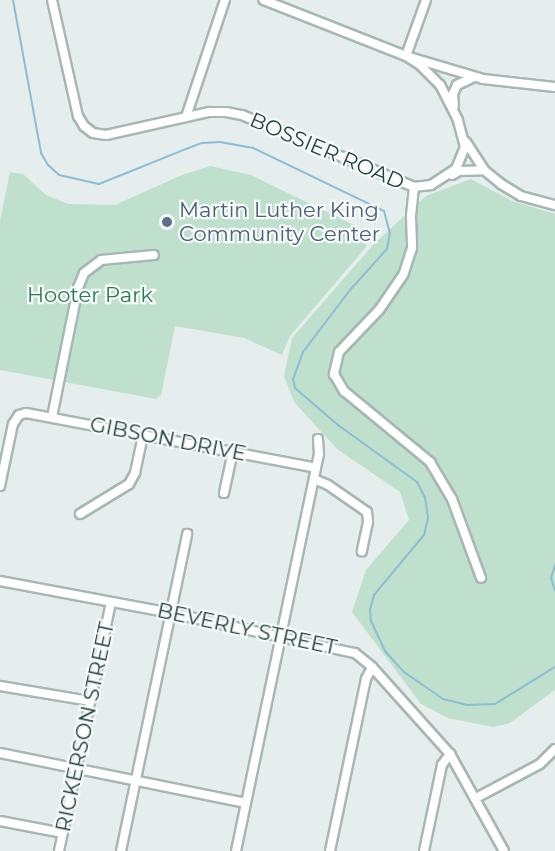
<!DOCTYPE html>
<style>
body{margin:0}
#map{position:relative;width:555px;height:851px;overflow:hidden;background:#e5eeec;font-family:Montserrat,sans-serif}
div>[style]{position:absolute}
.green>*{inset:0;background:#bee0cc}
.stream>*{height:2px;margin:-1px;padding:0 1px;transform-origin:1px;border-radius:1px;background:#8cbdd4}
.roads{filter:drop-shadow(2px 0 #a7b7b4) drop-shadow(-2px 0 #a7b7b4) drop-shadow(0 2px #a7b7b4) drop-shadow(0 -2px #a7b7b4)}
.minor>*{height:8px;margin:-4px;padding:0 4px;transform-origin:4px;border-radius:4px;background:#fff}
.dots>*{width:16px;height:16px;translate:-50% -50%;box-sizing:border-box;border:3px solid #f6faf9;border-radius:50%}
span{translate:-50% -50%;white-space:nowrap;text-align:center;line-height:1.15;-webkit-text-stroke:4.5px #f6faf9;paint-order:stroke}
.street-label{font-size:21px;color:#23413e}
.service-label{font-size:21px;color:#4e5e75}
.left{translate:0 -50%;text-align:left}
.park-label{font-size:21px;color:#2c7956}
</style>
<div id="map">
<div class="green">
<div style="clip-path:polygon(210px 166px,251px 175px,366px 231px,366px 247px,290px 336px,282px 355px,244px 338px,175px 326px,161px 395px,156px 399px,0 370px,0 221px,10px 172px,23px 174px,46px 195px,68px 204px,115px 205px,182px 175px)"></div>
<div style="clip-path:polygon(471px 179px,512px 201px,555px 214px,555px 690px,510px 723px,493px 727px,448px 718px,421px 704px,352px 612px,366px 570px,409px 520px,400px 492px,337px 449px,294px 402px,284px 376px,292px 338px,373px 245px,426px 196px)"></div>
</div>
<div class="stream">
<div style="left:13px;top:0;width:156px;rotate:79.6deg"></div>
<div style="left:41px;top:153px;width:14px;rotate:60deg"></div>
<div style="left:48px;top:165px;width:15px;rotate:42deg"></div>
<div style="left:59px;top:175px;width:41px;rotate:12.7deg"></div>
<div style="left:99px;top:184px;width:94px;rotate:-21.9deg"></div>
<div style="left:186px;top:149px;width:17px;rotate:-21deg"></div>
<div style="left:202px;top:143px;width:18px;rotate:-3deg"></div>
<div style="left:220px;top:142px;width:34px;rotate:10deg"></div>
<div style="left:253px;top:148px;width:145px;rotate:25.7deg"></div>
<div style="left:384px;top:211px;width:23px;rotate:75deg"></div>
<div style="left:390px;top:233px;width:16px;rotate:101deg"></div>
<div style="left:387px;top:249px;width:55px;rotate:132.1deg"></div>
<div style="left:350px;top:290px;width:78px;rotate:127.2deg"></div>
<div style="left:303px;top:352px;width:29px;rotate:110deg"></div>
<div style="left:293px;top:379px;width:9px;rotate:77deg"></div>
<div style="left:295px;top:388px;width:57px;rotate:40.7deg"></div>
<div style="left:338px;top:425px;width:97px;rotate:35.8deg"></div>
<div style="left:417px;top:482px;width:18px;rotate:63deg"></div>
<div style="left:425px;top:498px;width:20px;rotate:81deg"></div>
<div style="left:428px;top:518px;width:17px;rotate:103deg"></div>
<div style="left:424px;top:535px;width:78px;rotate:129.8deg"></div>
<div style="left:374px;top:595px;width:16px;rotate:105deg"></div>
<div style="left:370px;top:610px;width:11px;rotate:85deg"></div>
<div style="left:371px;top:621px;width:33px;rotate:65deg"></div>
<div style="left:385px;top:651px;width:28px;rotate:48deg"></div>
<div style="left:404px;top:672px;width:47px;rotate:34.7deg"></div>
<div style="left:443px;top:699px;width:25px;rotate:14deg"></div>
<div style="left:467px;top:705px;width:28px;rotate:-2deg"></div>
<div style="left:495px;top:704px;width:70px;rotate:-31.7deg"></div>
<div style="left:555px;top:565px;width:14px;rotate:107deg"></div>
<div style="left:551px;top:578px;width:13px;rotate:72deg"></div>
</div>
<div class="roads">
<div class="minor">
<div style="left:52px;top:0;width:119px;rotate:77.4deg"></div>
<div style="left:78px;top:116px;width:12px;rotate:59deg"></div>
<div style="left:84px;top:126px;width:11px;rotate:38deg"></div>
<div style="left:93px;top:133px;width:13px;rotate:9deg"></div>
<div style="left:106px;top:135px;width:106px;rotate:-12.6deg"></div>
<div style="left:209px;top:112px;width:17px"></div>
<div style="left:226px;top:112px;width:16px;rotate:11deg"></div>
<div style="left:242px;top:115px;width:186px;rotate:22.7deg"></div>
<div style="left:414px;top:187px;width:17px;rotate:-7deg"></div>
<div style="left:431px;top:185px;width:30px;rotate:-33deg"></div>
<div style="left:456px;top:169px;width:24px;rotate:-68deg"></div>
<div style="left:465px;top:147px;width:28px;rotate:-105deg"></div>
<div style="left:458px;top:120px;width:39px;rotate:-117deg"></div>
<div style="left:440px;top:85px;width:30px;rotate:-135deg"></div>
<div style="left:419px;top:64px;width:15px;rotate:-148deg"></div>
<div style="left:406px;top:56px;width:153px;rotate:-158.5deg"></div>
<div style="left:426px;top:0;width:59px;rotate:109.7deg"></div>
<div style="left:406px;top:56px;width:80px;rotate:16.6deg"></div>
<div style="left:483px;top:79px;width:72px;rotate:6.3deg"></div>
<div style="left:454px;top:106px;width:12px;rotate:-95deg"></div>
<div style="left:453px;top:94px;width:10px;rotate:-66deg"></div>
<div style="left:457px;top:85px;width:19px;rotate:-25deg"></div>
<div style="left:186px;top:117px;width:123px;rotate:-71.6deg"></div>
<div style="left:466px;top:142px;width:33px;rotate:57deg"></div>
<div style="left:484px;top:170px;width:22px;rotate:39deg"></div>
<div style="left:501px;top:184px;width:23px;rotate:31deg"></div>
<div style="left:521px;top:196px;width:35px;rotate:15deg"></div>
<div style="left:452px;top:175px;width:8px;rotate:-30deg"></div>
<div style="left:459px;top:171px;width:25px;rotate:-2deg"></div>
<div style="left:414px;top:187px;width:29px;rotate:96deg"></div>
<div style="left:411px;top:216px;width:32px;rotate:88deg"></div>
<div style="left:412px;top:248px;width:28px;rotate:108deg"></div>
<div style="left:403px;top:275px;width:42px;rotate:124.4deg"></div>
<div style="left:379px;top:310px;width:58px;rotate:133.6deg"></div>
<div style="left:339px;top:352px;width:23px;rotate:103deg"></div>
<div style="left:334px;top:374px;width:20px;rotate:60deg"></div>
<div style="left:344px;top:391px;width:112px;rotate:39.5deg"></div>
<div style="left:430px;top:462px;width:43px;rotate:59.3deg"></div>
<div style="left:452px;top:499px;width:84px;rotate:69.8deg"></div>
<div style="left:52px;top:417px;width:132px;rotate:-78.6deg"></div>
<div style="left:78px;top:288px;width:16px;rotate:-68deg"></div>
<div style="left:84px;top:273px;width:21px;rotate:-37deg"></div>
<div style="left:101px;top:260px;width:53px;rotate:-5.4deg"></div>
<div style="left:314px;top:479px;width:15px;rotate:23deg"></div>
<div style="left:328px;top:485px;width:47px;rotate:34.7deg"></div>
<div style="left:367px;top:512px;width:10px;rotate:84deg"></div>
<div style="left:368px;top:522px;width:30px;rotate:102deg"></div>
<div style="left:0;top:486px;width:63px;rotate:-78.2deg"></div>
<div style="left:13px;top:424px;width:11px;rotate:-56deg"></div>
<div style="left:19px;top:415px;width:7px;rotate:-16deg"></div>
<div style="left:26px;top:413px;width:295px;rotate:10.7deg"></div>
<div style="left:224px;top:493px;width:43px;rotate:-77.9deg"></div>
<div style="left:80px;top:514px;width:57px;rotate:-31.5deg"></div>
<div style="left:129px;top:484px;width:13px;rotate:-61deg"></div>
<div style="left:135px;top:473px;width:40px;rotate:-78deg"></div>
<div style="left:0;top:581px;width:174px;rotate:10.6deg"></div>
<div style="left:171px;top:613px;width:188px;rotate:12.3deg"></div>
<div style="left:355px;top:653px;width:22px;rotate:39deg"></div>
<div style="left:372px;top:667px;width:117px;rotate:48.1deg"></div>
<div style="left:450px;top:754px;width:111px;rotate:60.9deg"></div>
<div style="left:0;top:686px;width:91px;rotate:9.5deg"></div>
<div style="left:0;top:753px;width:251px;rotate:11.5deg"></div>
<div style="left:476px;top:798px;width:72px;rotate:-28deg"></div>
<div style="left:540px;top:764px;width:21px;rotate:-45deg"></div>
<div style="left:0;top:821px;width:64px;rotate:10.8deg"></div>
<div style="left:59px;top:851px;width:253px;rotate:-78.2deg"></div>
<div style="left:121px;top:851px;width:324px;rotate:-78.2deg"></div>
<div style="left:236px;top:851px;width:406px;rotate:-78.2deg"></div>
<div style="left:319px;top:454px;width:15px;rotate:-94deg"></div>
<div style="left:330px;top:851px;width:176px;rotate:-78.2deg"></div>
<div style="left:366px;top:679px;width:13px;rotate:-63deg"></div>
<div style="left:424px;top:851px;width:88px;rotate:-78.2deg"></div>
<div style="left:442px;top:765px;width:14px;rotate:-54deg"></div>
</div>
</div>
<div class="dots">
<div style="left:167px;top:222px;background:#5c6f8a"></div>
</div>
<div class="street-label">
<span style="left:327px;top:151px;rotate:23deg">BOSSIER ROAD</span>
<span style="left:168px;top:439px;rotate:11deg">GIBSON DRIVE</span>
<span style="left:247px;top:629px;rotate:12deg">BEVERLY STREET</span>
<span style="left:85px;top:727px;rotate:-78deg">RICKERSON STREET</span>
</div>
<div class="service-label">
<span class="left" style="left:179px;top:222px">Martin Luther King<br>Community Center</span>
</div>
<div class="park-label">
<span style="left:90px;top:295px">Hooter Park</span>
</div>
</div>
